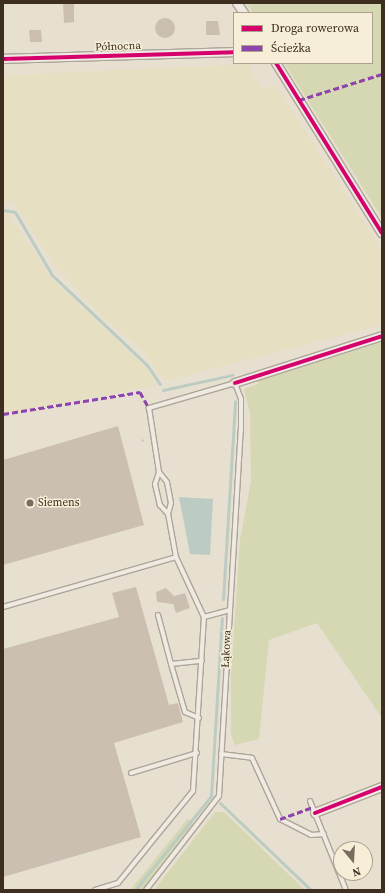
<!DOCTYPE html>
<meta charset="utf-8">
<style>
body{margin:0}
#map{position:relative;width:385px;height:893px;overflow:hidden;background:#e7e0d1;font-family:"Source Serif 4",serif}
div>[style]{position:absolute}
.farmland>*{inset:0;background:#e6dfc2}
.green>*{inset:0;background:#d6d7b3}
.water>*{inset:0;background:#bcccc2}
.stream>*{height:3px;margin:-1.5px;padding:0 1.5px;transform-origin:1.5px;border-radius:1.5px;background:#bcccc2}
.building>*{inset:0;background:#cbbfb2}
.round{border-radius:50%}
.path>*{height:1.5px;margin-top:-0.75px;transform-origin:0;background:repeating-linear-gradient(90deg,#c8c2b9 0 3px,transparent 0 5px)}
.roads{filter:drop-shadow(1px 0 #ada599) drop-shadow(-1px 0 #ada599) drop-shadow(0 1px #ada599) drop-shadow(0 -1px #ada599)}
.lane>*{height:4px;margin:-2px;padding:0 2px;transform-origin:2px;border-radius:2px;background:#efebe3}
.street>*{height:8px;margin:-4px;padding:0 4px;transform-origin:4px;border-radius:4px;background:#efebe3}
.quiet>*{height:3px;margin-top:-1.5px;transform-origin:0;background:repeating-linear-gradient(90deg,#8e44ad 0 6px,transparent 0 9px)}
.cycleway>*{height:4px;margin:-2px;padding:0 2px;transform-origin:2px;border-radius:2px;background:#d6006c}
.dots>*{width:11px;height:11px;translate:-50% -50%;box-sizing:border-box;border:2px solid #f7eed8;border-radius:50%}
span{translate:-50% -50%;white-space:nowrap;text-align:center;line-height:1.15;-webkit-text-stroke:3px #f7eed8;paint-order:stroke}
.street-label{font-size:11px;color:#3d2e20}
.poi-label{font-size:11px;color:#3d2e20}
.left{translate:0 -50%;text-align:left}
.frame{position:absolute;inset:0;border:4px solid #3d2e20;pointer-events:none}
.legend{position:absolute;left:233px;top:12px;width:140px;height:52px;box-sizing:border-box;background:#f7eed8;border:1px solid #ada18e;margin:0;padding:5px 7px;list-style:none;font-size:12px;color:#3d2e20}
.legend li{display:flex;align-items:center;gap:8px;height:20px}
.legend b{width:20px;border:1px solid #ada18e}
.north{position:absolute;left:333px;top:841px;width:40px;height:40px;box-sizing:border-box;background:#f7eed8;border:1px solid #ada18e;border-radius:50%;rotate:162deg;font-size:11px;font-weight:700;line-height:16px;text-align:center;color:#3d2e20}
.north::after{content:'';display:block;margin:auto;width:14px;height:18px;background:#786c5e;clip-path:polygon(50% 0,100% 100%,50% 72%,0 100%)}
</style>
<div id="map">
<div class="farmland">
<div style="clip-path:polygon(248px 64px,261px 89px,276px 85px,382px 250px,382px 325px,165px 381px,143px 351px,104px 318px,57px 268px,13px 202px,3px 202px,3px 75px)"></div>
<div style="clip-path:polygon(3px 214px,8px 214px,52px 279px,148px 370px,156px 386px,3px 413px)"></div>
</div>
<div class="green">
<div style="clip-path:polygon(246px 3px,382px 3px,382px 218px,284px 63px,372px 63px,372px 13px,253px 13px)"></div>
<div style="clip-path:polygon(382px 342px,382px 718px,317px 623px,269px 640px,259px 739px,235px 745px,231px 735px,231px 675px,240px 540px,251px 481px,250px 413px,244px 389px,258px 384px,258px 381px)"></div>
<div style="clip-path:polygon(215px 812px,224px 812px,305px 890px,154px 890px)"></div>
<div style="clip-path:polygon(188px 818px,194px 825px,143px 890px,130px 890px)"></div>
</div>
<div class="water">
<div style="clip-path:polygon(179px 497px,213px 499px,210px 555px,190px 554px)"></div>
</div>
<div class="stream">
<div style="left:3px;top:210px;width:12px;rotate:9deg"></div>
<div style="left:15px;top:212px;width:73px;rotate:59.6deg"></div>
<div style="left:52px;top:275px;width:131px;rotate:43.5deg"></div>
<div style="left:147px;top:365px;width:23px;rotate:56deg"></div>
<div style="left:163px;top:390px;width:71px;rotate:-12.3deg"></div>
<div style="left:223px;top:599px;width:198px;rotate:-86.5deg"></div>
<div style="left:220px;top:803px;width:126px;rotate:43.7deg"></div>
<div style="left:135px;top:890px;width:121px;rotate:-51deg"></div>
<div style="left:211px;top:796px;width:178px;rotate:-86.5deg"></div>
</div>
<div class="building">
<div style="clip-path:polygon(63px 3px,74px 3px,74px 22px,64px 23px)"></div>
<div class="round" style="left:155px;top:18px;width:20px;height:20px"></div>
<div style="clip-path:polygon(206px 21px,218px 21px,220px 35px,206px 35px)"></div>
<div style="clip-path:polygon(29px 30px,41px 30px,42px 42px,30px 42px)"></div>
<div style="clip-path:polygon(118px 426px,144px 525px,3px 565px,3px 460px)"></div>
<div style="clip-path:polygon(136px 587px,169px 705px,178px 703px,183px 722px,114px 743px,141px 837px,3px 877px,3px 649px,119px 617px,112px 593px)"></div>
<div style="clip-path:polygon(166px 588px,174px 596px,185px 593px,190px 608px,176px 613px,173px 604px,157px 602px,156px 592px)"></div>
</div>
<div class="path">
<div style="left:142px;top:441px;width:2px;rotate:-27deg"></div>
</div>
<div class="roads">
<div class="lane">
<div style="left:176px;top:557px;width:66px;rotate:65deg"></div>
<div style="left:204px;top:617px;width:27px;rotate:-15deg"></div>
<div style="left:3px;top:607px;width:180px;rotate:-16.1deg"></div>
<div style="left:176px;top:557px;width:44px;rotate:-100.5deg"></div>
<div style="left:168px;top:514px;width:11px;rotate:-75deg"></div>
<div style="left:171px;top:503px;width:21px;rotate:-101deg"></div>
<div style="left:167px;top:482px;width:13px;rotate:-129deg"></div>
<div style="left:158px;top:615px;width:51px;rotate:75.1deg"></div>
<div style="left:199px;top:718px;width:15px;rotate:-157deg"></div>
<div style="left:185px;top:712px;width:50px;rotate:-106.3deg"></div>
<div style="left:171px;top:664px;width:31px;rotate:-6deg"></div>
<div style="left:221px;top:754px;width:31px;rotate:7deg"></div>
<div style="left:252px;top:758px;width:67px;rotate:65.3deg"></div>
<div style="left:280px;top:819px;width:35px;rotate:27deg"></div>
<div style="left:311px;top:835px;width:13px;rotate:-4deg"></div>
<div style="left:131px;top:773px;width:69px;rotate:-16.9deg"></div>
<div style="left:310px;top:801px;width:96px;rotate:68deg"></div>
<div style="left:95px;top:890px;width:24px;rotate:-17deg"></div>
<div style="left:118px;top:883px;width:119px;rotate:-50.8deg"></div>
<div style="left:193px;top:791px;width:174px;rotate:-86.4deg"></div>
<div style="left:146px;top:890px;width:119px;rotate:-52.2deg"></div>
<div style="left:219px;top:796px;width:367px;rotate:-86.6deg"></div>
<div style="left:241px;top:430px;width:31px;rotate:-90deg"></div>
<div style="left:241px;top:399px;width:17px;rotate:-111deg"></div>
<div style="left:235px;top:383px;width:90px;rotate:163.8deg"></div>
<div style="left:149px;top:408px;width:65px;rotate:81.1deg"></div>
<div style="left:159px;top:472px;width:13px;rotate:108deg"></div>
<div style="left:155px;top:484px;width:22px;rotate:77deg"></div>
<div style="left:160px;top:505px;width:12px;rotate:48deg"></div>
</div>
<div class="street">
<div style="left:237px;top:3px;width:12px;rotate:55deg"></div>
<div style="left:3px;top:59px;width:231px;rotate:-1.7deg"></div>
<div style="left:276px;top:63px;width:200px;rotate:58.1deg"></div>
<div style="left:235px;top:383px;width:154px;rotate:-17.7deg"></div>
<div style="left:315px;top:813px;width:72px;rotate:-21.2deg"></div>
</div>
</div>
<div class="quiet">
<div style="left:299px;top:100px;width:87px;rotate:-17.4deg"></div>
<div style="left:3px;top:414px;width:139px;rotate:-9.1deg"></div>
<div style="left:140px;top:392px;width:18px;rotate:61deg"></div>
<div style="left:280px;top:819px;width:35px;rotate:-20deg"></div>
</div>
<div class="cycleway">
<div style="left:3px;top:59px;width:231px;rotate:-1.7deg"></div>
<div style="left:276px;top:63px;width:200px;rotate:58.1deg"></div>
<div style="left:235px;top:383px;width:154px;rotate:-17.7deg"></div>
<div style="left:315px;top:813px;width:72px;rotate:-21.2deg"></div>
</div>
<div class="dots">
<div style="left:30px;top:503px;background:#786c5e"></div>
</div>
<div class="street-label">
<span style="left:118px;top:47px;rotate:-2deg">Północna</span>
<span style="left:227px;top:649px;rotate:-87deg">Łąkowa</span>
</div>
<div class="poi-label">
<span class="left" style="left:38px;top:503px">Siemens</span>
</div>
<div class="frame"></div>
<ul class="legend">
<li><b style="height:5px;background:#d6006c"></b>Droga rowerowa</li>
<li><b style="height:5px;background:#8e44ad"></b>Ścieżka</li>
</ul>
<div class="north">N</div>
</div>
